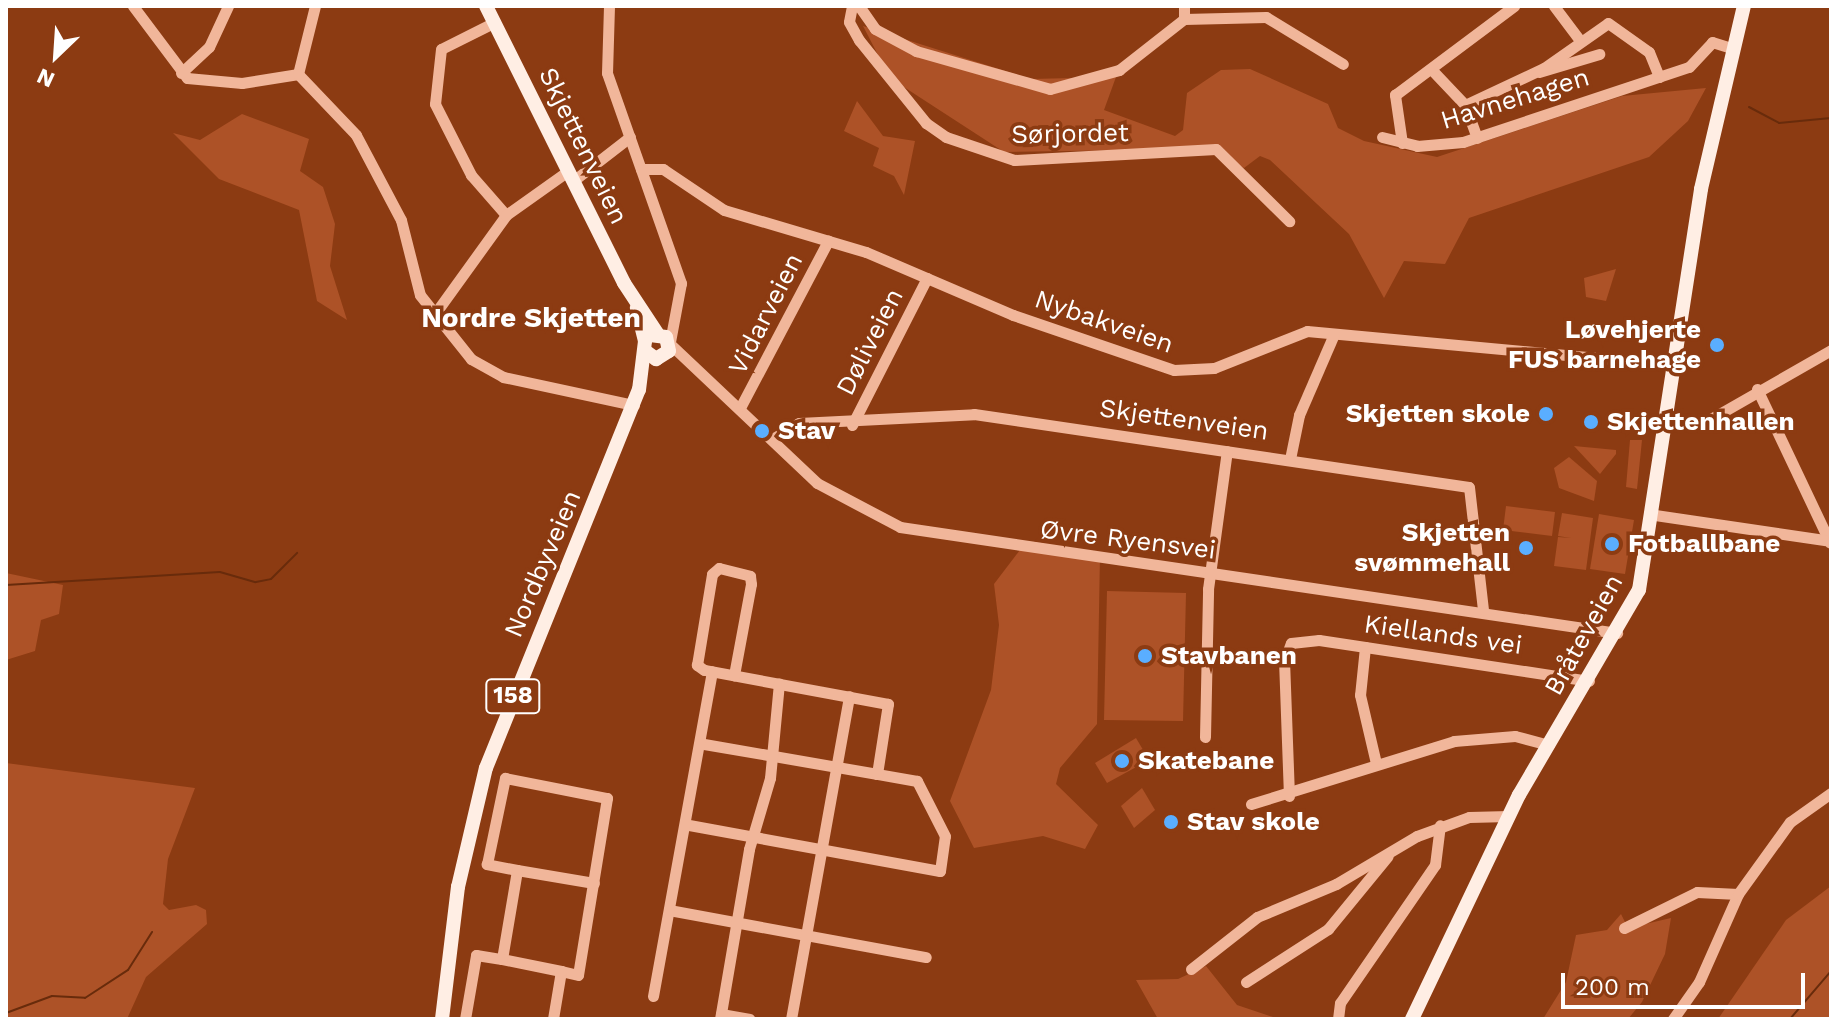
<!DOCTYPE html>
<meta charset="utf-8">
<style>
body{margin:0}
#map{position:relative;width:1837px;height:1025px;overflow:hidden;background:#8c3b12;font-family:"Work Sans",sans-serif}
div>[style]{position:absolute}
.green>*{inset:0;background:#ad5227}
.stream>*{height:2px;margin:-1px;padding:0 1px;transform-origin:1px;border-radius:1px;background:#682b0b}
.minor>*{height:11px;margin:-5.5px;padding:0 5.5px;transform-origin:5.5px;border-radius:5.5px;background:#f1b69a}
.major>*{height:14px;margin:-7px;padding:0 7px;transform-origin:7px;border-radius:7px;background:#ffeee4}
.dots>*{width:22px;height:22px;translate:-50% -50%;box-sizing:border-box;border:4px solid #8c3b12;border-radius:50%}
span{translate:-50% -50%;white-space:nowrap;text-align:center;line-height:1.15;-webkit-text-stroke:7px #8c3b12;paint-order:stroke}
.shield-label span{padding:2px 6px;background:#8c3b12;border:2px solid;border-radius:6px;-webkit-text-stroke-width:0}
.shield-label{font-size:24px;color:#fff;font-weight:700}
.street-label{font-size:26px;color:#fff}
.poi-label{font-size:26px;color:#fff;font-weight:700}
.right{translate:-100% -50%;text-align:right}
.left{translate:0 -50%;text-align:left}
.neighbourhood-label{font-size:28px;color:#fff;font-weight:700}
.frame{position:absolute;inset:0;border:8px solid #fff;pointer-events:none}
.north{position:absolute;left:16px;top:16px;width:80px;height:80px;-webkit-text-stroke:6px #8c3b12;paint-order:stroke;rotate:205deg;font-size:22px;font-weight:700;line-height:32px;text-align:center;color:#fff}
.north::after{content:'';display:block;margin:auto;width:28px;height:36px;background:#fff;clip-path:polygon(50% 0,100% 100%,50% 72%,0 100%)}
.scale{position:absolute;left:1561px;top:973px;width:244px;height:36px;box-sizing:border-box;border:4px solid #fff;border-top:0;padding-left:10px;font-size:24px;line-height:28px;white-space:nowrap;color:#fff;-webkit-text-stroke:6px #8c3b12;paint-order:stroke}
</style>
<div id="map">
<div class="green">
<div style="clip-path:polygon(863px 26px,1031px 79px,1116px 77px,1104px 110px,1175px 136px,1183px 130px,1187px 93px,1221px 70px,1250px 69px,1328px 104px,1338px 128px,1364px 141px,1437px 157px,1622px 96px,1706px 88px,1688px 121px,1649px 157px,1469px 218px,1445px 264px,1404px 261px,1384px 298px,1349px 234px,1270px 160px,1260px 156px,1244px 168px,1214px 149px,1004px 152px,890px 78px)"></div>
<div style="clip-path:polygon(857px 101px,883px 136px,915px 141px,904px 195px,894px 176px,873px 166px,879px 148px,844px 131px)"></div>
<div style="clip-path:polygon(242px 114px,309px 139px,300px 171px,323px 187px,335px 224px,330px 266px,347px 320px,317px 301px,299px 210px,219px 179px,173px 133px,200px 140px)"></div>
<div style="clip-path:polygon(1616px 269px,1606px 301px,1586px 297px,1584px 278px)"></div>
<div style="clip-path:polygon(1630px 440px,1642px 440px,1637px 489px,1626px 487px)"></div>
<div style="clip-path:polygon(1574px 446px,1616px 450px,1616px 454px,1600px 474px)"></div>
<div style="clip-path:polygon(1569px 457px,1597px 481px,1594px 501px,1559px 488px,1554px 468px)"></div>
<div style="clip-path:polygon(1506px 506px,1555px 512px,1552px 536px,1503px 530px)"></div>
<div style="clip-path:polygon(1562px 513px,1593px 518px,1586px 570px,1554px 566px,1558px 537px,1571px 538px,1558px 536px)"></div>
<div style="clip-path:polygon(1599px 514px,1634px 520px,1625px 574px,1590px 569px)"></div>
<div style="clip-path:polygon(1023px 546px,1100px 555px,1097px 724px,1060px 768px,1056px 784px,1098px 825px,1085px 849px,1043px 836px,974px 848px,950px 801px,991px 690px,999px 625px,994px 584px)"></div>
<div style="clip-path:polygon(6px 573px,63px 585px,59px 614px,41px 620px,35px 651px,6px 660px)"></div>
<div style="clip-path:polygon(1107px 591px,1186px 593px,1183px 721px,1104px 720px)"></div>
<div style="clip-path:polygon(1136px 738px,1149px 760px,1107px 783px,1095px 763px)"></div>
<div style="clip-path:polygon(6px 763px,195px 788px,168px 859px,163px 904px,169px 910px,196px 905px,206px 910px,207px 924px,146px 977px,127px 1019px,6px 1019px)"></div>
<div style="clip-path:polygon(1142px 788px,1155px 810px,1134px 828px,1121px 806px)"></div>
<div style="clip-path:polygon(1831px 886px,1831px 1019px,1718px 1019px,1786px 920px)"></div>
<div style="clip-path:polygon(1621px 914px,1628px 928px,1671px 918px,1665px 954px,1642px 1002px,1628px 1019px,1543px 1019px,1566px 982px,1576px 935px,1607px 930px)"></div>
<div style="clip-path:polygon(1206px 966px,1237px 1005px,1279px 1019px,1158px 1019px,1136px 980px,1178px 979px)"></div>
</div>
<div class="stream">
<div style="left:1749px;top:107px;width:34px;rotate:28deg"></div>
<div style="left:1779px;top:123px;width:52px;rotate:-5.5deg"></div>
<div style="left:6px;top:585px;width:214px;rotate:-3.5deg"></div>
<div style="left:220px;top:572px;width:37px;rotate:16deg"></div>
<div style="left:256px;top:582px;width:15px;rotate:-11deg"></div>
<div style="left:271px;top:579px;width:37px;rotate:-45deg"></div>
<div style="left:6px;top:1013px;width:49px;rotate:-20.3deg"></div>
<div style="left:52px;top:996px;width:33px;rotate:3deg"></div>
<div style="left:85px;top:998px;width:51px;rotate:-33.1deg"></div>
<div style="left:128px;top:970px;width:45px;rotate:-57.7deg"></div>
<div style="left:1790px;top:1019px;width:63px;rotate:-49.5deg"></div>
</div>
<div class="minor">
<div style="left:133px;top:6px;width:90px;rotate:53.1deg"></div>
<div style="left:187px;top:78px;width:55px;rotate:5.2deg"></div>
<div style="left:242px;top:83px;width:57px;rotate:-9.1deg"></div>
<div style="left:298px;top:74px;width:70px;rotate:-76deg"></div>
<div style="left:609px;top:6px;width:67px;rotate:91.7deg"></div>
<div style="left:607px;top:73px;width:223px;rotate:70.6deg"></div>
<div style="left:681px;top:283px;width:60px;rotate:100.6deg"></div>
<div style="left:852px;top:6px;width:16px;rotate:101deg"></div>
<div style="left:849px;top:22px;width:21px;rotate:61deg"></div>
<div style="left:859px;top:40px;width:107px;rotate:51.1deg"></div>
<div style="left:926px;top:123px;width:24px;rotate:35deg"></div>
<div style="left:946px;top:137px;width:72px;rotate:18.7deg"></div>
<div style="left:1014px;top:160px;width:202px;rotate:-3.1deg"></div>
<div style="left:1216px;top:149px;width:103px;rotate:44.6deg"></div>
<div style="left:859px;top:6px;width:28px;rotate:55deg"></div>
<div style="left:875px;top:29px;width:47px;rotate:28.2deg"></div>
<div style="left:916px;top:51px;width:139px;rotate:15.8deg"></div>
<div style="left:1050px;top:89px;width:72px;rotate:-15.4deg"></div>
<div style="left:1119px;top:70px;width:83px;rotate:-38.1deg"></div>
<div style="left:1184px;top:19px;width:82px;rotate:-1.4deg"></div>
<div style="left:1266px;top:17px;width:90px;rotate:31.4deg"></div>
<div style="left:1184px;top:6px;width:13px;rotate:90deg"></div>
<div style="left:1554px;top:6px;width:40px;rotate:53deg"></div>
<div style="left:495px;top:22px;width:60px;rotate:153.4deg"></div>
<div style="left:441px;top:49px;width:55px;rotate:96.2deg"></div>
<div style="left:435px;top:104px;width:80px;rotate:63.1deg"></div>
<div style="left:471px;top:175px;width:53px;rotate:48.8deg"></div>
<div style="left:1431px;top:69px;width:50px;rotate:46.6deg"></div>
<div style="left:1465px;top:105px;width:35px;rotate:70deg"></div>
<div style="left:1539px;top:72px;width:63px;rotate:-16.7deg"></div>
<div style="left:181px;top:73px;width:38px;rotate:-43deg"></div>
<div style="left:209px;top:47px;width:45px;rotate:-65.1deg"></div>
<div style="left:298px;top:74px;width:84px;rotate:46.4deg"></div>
<div style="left:356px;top:135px;width:96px;rotate:62.1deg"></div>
<div style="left:401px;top:220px;width:77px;rotate:75.8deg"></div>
<div style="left:420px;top:295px;width:82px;rotate:51.4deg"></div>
<div style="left:471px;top:359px;width:37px;rotate:29deg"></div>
<div style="left:503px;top:377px;width:134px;rotate:12.1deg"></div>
<div style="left:1465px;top:105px;width:87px;rotate:-25.1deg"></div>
<div style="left:1544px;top:68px;width:78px;rotate:-35.1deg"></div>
<div style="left:1608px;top:23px;width:50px;rotate:35.3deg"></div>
<div style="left:1649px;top:52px;width:27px;rotate:68deg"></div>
<div style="left:1382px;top:137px;width:36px;rotate:14deg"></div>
<div style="left:1417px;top:146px;width:46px;rotate:-5deg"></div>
<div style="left:1463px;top:142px;width:238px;rotate:-18.4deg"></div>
<div style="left:1689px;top:67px;width:34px;rotate:-47deg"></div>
<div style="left:1712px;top:42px;width:21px;rotate:17deg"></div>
<div style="left:1402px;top:143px;width:49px;rotate:-98.3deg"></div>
<div style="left:1395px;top:95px;width:149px;rotate:-36.8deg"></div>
<div style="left:641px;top:169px;width:22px"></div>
<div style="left:663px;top:169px;width:73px;rotate:33.9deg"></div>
<div style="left:724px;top:210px;width:148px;rotate:16.5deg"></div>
<div style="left:866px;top:252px;width:160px;rotate:23.2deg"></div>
<div style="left:1013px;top:315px;width:170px;rotate:18.9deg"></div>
<div style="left:1174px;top:370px;width:40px;rotate:-2.9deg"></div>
<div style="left:1214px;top:368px;width:100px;rotate:-21.7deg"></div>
<div style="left:1307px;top:331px;width:367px;rotate:5.3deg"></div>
<div style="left:573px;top:181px;width:72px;rotate:-37.7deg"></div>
<div style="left:434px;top:315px;width:123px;rotate:-54.2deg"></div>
<div style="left:506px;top:215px;width:76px;rotate:-35.4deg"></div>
<div style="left:670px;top:344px;width:202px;rotate:43.4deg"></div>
<div style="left:817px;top:483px;width:94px;rotate:27.9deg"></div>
<div style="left:900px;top:527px;width:725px;rotate:8.41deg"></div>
<div style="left:1757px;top:389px;width:170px;rotate:64.6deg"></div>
<div style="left:741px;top:406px;width:187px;rotate:-62.2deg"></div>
<div style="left:1662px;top:423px;width:38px;rotate:3deg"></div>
<div style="left:1700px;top:425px;width:151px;rotate:-29.8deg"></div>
<div style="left:852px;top:425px;width:165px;rotate:-63deg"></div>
<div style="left:774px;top:438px;width:29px;rotate:-31deg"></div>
<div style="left:799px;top:423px;width:175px;rotate:-2.9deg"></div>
<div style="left:974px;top:414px;width:500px;rotate:8.39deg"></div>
<div style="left:1469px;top:487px;width:123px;rotate:83.5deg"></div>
<div style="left:1290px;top:459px;width:45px;rotate:-78.4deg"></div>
<div style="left:1299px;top:415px;width:88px;rotate:-66.6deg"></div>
<div style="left:1655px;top:515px;width:178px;rotate:8.4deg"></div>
<div style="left:1365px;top:647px;width:48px;rotate:95.9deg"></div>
<div style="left:1360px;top:695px;width:70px;rotate:76.8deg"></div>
<div style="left:1205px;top:737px;width:148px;rotate:-88.8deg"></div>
<div style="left:1208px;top:589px;width:139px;rotate:-82.2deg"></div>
<div style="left:704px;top:744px;width:176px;rotate:9.8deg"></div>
<div style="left:1289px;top:796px;width:134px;rotate:-92.1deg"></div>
<div style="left:1284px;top:662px;width:20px;rotate:-70deg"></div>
<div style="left:1291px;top:643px;width:28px;rotate:-6deg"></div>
<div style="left:1319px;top:640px;width:273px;rotate:8.6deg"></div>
<div style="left:1251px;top:804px;width:213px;rotate:-17.2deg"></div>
<div style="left:1454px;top:741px;width:61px;rotate:-4.7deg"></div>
<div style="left:1515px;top:736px;width:35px;rotate:15deg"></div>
<div style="left:689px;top:825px;width:255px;rotate:10.4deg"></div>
<div style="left:940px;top:871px;width:35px;rotate:-82deg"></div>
<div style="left:945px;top:836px;width:62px;rotate:-117deg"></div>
<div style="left:917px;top:781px;width:41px;rotate:-170.1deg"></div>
<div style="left:877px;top:774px;width:71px;rotate:-81.1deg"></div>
<div style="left:888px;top:704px;width:187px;rotate:-169.5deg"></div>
<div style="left:704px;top:670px;width:9px;rotate:-144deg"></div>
<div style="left:697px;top:665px;width:92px;rotate:-80.6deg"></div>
<div style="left:712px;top:574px;width:9px;rotate:-41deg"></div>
<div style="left:719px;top:568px;width:32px;rotate:14deg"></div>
<div style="left:750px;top:576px;width:8px;rotate:83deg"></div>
<div style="left:751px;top:584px;width:93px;rotate:100.6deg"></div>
<div style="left:517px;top:870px;width:31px;rotate:-169deg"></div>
<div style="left:487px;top:864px;width:88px;rotate:-78.2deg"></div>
<div style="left:505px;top:778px;width:104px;rotate:11.1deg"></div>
<div style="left:607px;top:798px;width:179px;rotate:99.3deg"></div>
<div style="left:578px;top:975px;width:17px;rotate:-167deg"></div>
<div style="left:561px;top:971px;width:49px;rotate:99.5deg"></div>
<div style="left:669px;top:910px;width:261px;rotate:10.4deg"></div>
<div style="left:1624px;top:928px;width:81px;rotate:-26.3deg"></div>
<div style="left:1697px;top:892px;width:41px;rotate:2.8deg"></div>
<div style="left:1191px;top:969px;width:84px;rotate:-38.2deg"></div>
<div style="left:1257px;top:917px;width:86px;rotate:-22.7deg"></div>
<div style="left:1336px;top:884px;width:94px;rotate:-30.7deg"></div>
<div style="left:1417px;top:836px;width:55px;rotate:-20.1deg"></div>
<div style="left:1469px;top:817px;width:40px;rotate:-1.4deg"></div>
<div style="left:561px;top:971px;width:60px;rotate:-168.5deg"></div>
<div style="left:502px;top:959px;width:90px;rotate:-80.4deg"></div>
<div style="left:517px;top:870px;width:78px;rotate:9.6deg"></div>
<div style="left:1246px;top:982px;width:98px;rotate:-32.9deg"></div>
<div style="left:1328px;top:929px;width:94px;rotate:-50.6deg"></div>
<div style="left:653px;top:996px;width:330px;rotate:-79.7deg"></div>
<div style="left:721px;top:1014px;width:29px;rotate:10deg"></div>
<div style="left:465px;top:1019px;width:65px;rotate:-80.2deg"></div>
<div style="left:476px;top:955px;width:26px;rotate:9deg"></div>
<div style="left:720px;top:1019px;width:172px;rotate:-80.3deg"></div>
<div style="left:749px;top:849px;width:74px;rotate:-73.5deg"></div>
<div style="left:770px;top:778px;width:95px;rotate:-84.6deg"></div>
<div style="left:791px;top:1019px;width:328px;rotate:-79.8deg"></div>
<div style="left:1338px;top:1019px;width:16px;rotate:-83deg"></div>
<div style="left:1340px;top:1003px;width:168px;rotate:-55.5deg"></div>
<div style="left:1435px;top:865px;width:40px;rotate:-82.9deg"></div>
<div style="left:1673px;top:1019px;width:45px;rotate:-54.9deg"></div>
<div style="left:1699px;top:982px;width:96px;rotate:-66.1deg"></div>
<div style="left:1738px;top:894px;width:89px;rotate:-54.2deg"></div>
<div style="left:1790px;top:822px;width:50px;rotate:-35.3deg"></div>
</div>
<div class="major">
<div style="left:486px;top:6px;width:309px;rotate:63.5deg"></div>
<div style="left:624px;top:283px;width:60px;rotate:56.6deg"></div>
<div style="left:645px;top:351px;width:14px;rotate:36deg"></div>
<div style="left:656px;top:359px;width:15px;rotate:-32deg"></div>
<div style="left:669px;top:351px;width:14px;rotate:-102deg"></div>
<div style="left:666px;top:337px;width:16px;rotate:-173deg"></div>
<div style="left:442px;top:1019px;width:133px;rotate:-83.1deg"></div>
<div style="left:458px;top:887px;width:122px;rotate:-76.8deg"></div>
<div style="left:486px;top:768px;width:408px;rotate:-68deg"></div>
<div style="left:639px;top:390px;width:49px;rotate:-83deg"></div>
<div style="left:645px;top:341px;width:34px;rotate:-104deg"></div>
<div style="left:1412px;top:1019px;width:248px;rotate:-64.5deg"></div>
<div style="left:1519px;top:795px;width:238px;rotate:-59.7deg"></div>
<div style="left:1639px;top:590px;width:406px;rotate:-81.2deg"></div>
<div style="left:1701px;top:189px;width:188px;rotate:-76.8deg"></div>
</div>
<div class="dots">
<div style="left:1717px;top:345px;background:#5aaeff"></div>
<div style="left:1546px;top:414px;background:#5aaeff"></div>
<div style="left:1591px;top:422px;background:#5aaeff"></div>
<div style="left:762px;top:431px;background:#5aaeff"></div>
<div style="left:1612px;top:544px;background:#5aaeff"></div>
<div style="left:1526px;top:548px;background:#5aaeff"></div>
<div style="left:1145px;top:656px;background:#5aaeff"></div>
<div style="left:1122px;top:761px;background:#5aaeff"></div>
<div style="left:1171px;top:822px;background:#5aaeff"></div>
</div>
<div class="shield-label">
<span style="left:513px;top:696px">158</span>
</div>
<div class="street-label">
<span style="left:1515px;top:99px;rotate:-17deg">Havnehagen</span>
<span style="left:1070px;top:134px;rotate:-1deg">Sørjordet</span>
<span style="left:583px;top:146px;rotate:64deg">Skjettenveien</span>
<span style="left:766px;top:314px;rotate:-63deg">Vidarveien</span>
<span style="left:1104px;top:322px;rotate:19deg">Nybakveien</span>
<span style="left:870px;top:342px;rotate:-63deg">Døliveien</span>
<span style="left:1184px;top:420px;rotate:8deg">Skjettenveien</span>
<span style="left:1128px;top:540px;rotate:7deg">Øvre Ryensvei</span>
<span style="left:543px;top:564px;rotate:-67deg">Nordbyveien</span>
<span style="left:1443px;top:635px;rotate:8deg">Kiellands vei</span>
<span style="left:1584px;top:635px;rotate:-61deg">Bråteveien</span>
</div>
<div class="poi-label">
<span class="right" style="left:1701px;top:345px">Løvehjerte<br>FUS barnehage</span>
<span class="right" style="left:1530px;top:414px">Skjetten skole</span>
<span class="left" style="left:1607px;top:422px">Skjettenhallen</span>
<span class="left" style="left:778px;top:431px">Stav</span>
<span class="right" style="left:1510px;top:548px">Skjetten<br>svømmehall</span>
<span class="left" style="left:1628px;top:544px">Fotballbane</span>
<span class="left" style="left:1161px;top:656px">Stavbanen</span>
<span class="left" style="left:1138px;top:761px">Skatebane</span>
<span class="left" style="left:1187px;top:822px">Stav skole</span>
</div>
<div class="neighbourhood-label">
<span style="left:531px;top:318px">Nordre Skjetten</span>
</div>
<div class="frame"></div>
<div class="north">N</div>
<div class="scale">200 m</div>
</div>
